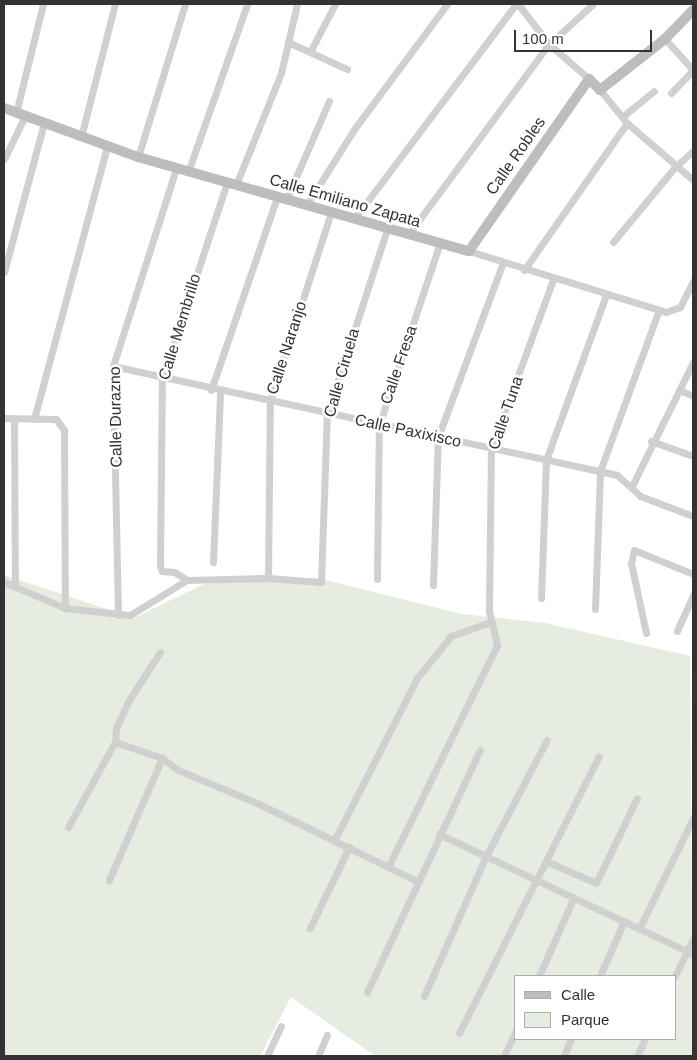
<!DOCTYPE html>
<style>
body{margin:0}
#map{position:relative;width:697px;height:1060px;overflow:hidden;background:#fff;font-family:Arial,sans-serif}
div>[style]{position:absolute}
.green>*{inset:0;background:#e6ecdf}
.street>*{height:7px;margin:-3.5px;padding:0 3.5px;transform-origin:3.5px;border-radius:3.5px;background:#d0d0d0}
.secondary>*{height:10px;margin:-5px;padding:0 5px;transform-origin:5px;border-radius:5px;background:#bdbdbd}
span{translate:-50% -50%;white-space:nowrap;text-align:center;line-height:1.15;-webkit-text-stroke:5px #fff;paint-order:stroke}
.street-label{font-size:16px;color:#333}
.frame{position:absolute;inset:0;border:5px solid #333;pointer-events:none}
.legend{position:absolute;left:514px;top:975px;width:162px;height:65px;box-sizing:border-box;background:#fff;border:1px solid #adadad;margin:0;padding:6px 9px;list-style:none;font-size:15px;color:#333}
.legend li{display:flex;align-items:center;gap:10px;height:25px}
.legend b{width:25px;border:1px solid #adadad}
.scale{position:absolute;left:514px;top:30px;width:138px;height:22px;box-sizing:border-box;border:2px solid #333;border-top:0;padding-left:6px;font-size:15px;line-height:18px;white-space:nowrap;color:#333;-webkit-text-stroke:4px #fff;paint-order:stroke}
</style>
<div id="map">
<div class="green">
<div style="clip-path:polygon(evenodd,4px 575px,134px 618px,204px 584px,276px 577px,322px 579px,462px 614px,545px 623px,690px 656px,693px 1056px,375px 1056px,291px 997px,260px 1056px,4px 1056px,4px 575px,516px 976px,676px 976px,676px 1039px,516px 1039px,516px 976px)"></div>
</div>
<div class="street">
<div style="left:518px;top:4px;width:51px;rotate:52.2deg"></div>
<div style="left:549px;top:44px;width:53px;rotate:41.2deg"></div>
<div style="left:665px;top:39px;width:42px;rotate:47.9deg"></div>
<div style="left:288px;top:42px;width:65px;rotate:24.6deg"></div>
<div style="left:311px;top:50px;width:52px;rotate:-62.4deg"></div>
<div style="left:600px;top:90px;width:43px;rotate:50.7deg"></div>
<div style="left:627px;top:123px;width:87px;rotate:40.8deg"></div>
<div style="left:671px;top:93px;width:32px;rotate:-46deg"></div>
<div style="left:16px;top:113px;width:112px;rotate:-76.1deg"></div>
<div style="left:622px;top:117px;width:41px;rotate:-39.1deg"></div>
<div style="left:81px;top:137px;width:137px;rotate:-75.7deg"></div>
<div style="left:138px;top:157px;width:160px;rotate:-72.9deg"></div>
<div style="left:4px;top:159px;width:48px;rotate:-64deg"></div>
<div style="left:188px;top:172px;width:178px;rotate:-70.6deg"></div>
<div style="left:236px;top:185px;width:121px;rotate:-68.1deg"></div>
<div style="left:281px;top:73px;width:71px;rotate:-76.9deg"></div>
<div style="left:286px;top:200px;width:108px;rotate:-66.5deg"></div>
<div style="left:306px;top:206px;width:92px;rotate:-57.9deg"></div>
<div style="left:355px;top:128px;width:154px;rotate:-53.4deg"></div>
<div style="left:354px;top:219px;width:269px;rotate:-53deg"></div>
<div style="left:408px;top:235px;width:237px;rotate:-53.6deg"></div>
<div style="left:549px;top:44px;width:59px;rotate:-42.3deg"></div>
<div style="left:613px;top:242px;width:96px;rotate:-50.5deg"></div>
<div style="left:674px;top:168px;width:25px;rotate:-42deg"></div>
<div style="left:469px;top:251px;width:206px;rotate:17.2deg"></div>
<div style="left:666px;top:312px;width:15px;rotate:-20deg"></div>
<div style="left:680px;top:307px;width:29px;rotate:-63deg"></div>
<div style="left:524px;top:270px;width:179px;rotate:-55deg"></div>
<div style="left:4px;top:272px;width:154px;rotate:-75deg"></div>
<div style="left:113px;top:366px;width:516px;rotate:12.2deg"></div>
<div style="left:617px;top:475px;width:31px;rotate:42deg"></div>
<div style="left:640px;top:496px;width:57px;rotate:20.7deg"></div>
<div style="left:211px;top:390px;width:204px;rotate:-71.1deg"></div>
<div style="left:679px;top:390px;width:15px;rotate:23deg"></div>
<div style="left:4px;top:418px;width:52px;rotate:1.1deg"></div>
<div style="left:56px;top:419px;width:14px;rotate:54deg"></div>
<div style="left:64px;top:430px;width:178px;rotate:89.7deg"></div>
<div style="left:14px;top:418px;width:167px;rotate:89.7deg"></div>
<div style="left:34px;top:419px;width:283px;rotate:-75deg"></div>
<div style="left:651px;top:441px;width:45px;rotate:19.7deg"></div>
<div style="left:632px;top:486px;width:138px;rotate:-63.8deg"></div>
<div style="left:213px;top:562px;width:170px;rotate:-87.6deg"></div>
<div style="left:268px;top:578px;width:177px;rotate:-89.4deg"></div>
<div style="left:270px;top:401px;width:199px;rotate:-72.1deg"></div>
<div style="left:377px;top:579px;width:154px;rotate:-89.3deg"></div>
<div style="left:379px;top:425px;width:192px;rotate:-71.5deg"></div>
<div style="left:187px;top:580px;width:15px;rotate:-148deg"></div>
<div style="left:174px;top:572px;width:12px;rotate:-175deg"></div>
<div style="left:162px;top:571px;width:5px;rotate:-112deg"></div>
<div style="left:160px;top:566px;width:187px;rotate:-89.4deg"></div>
<div style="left:162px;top:379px;width:206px;rotate:-71.7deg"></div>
<div style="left:4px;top:582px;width:66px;rotate:23.1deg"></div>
<div style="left:65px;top:608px;width:65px;rotate:6.1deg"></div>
<div style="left:130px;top:615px;width:67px;rotate:-31.6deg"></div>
<div style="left:187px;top:580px;width:81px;rotate:-1.4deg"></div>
<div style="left:268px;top:578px;width:53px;rotate:4.3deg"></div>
<div style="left:321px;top:582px;width:168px;rotate:-88deg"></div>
<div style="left:327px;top:414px;width:194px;rotate:-72deg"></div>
<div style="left:433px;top:585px;width:148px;rotate:-88.1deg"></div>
<div style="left:438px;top:437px;width:187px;rotate:-69.6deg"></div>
<div style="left:541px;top:598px;width:138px;rotate:-87.9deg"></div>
<div style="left:546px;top:460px;width:176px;rotate:-70deg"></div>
<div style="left:595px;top:609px;width:138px;rotate:-87.9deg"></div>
<div style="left:600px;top:471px;width:171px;rotate:-69.9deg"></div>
<div style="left:118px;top:615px;width:249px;rotate:-91.2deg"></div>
<div style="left:113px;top:366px;width:208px;rotate:-72.3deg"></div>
<div style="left:677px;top:631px;width:39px;rotate:-66deg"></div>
<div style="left:646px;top:633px;width:72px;rotate:-102.1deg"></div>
<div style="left:631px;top:563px;width:13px;rotate:-77deg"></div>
<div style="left:634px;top:550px;width:64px;rotate:22.1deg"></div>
<div style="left:115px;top:742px;width:50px;rotate:18.8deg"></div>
<div style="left:162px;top:758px;width:20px;rotate:37deg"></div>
<div style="left:178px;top:770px;width:83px;rotate:22.6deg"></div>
<div style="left:255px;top:802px;width:178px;rotate:26deg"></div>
<div style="left:68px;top:827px;width:97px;rotate:-61.1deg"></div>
<div style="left:115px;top:742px;width:14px;rotate:-86deg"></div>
<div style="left:116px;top:728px;width:31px;rotate:-65deg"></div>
<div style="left:129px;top:700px;width:57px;rotate:-57.1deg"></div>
<div style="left:439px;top:834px;width:281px;rotate:25.3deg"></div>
<div style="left:334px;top:841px;width:183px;rotate:-63deg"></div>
<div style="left:417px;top:678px;width:54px;rotate:-51deg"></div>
<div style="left:451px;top:636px;width:41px;rotate:-19.7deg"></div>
<div style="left:548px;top:862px;width:52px;rotate:23.6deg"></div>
<div style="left:596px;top:883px;width:94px;rotate:-64.2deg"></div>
<div style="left:388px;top:867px;width:247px;rotate:-63.8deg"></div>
<div style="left:497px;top:645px;width:35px;rotate:-103deg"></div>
<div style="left:489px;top:611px;width:162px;rotate:-89.3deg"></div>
<div style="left:491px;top:449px;width:180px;rotate:-69.9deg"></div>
<div style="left:109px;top:880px;width:133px;rotate:-66.5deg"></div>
<div style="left:310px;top:928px;width:90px;rotate:-64.3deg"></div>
<div style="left:639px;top:929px;width:123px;rotate:-64.1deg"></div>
<div style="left:539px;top:976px;width:86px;rotate:-66.1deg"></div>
<div style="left:600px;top:976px;width:60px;rotate:-66.4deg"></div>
<div style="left:675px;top:976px;width:41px;rotate:-64.1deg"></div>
<div style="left:367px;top:992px;width:267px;rotate:-65deg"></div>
<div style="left:424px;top:996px;width:153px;rotate:-66.1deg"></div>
<div style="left:486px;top:856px;width:131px;rotate:-62.3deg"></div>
<div style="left:459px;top:1033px;width:310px;rotate:-63.2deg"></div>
<div style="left:267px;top:1056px;width:33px;rotate:-65deg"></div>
<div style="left:318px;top:1056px;width:23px;rotate:-67deg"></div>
<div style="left:504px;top:1056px;width:29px;rotate:-65deg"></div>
<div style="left:564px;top:1056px;width:18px;rotate:-68deg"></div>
<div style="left:637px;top:1056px;width:19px;rotate:-65deg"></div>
</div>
<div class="secondary">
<div style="left:4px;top:108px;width:143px;rotate:20.1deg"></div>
<div style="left:138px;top:157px;width:344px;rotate:15.9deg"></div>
<div style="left:469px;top:251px;width:210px;rotate:-55.1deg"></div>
<div style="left:589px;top:79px;width:16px;rotate:45deg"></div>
<div style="left:600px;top:90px;width:83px;rotate:-38.1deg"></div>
<div style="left:665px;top:39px;width:40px;rotate:-46deg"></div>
</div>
<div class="street-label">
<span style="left:516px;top:156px;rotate:-55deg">Calle Robles</span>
<span style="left:345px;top:201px;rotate:16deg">Calle Emiliano Zapata</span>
<span style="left:180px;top:327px;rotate:-73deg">Calle Membrillo</span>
<span style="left:287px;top:348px;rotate:-72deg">Calle Naranjo</span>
<span style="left:399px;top:365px;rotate:-71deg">Calle Fresa</span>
<span style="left:342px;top:373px;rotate:-74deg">Calle Ciruela</span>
<span style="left:506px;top:413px;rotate:-71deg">Calle Tuna</span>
<span style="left:116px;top:417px;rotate:-91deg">Calle Durazno</span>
<span style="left:408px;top:431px;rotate:12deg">Calle Paxixisco</span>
</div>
<div class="frame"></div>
<ul class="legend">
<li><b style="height:6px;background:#bdbdbd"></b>Calle</li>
<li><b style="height:14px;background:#e6ecdf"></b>Parque</li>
</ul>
<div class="scale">100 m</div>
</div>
